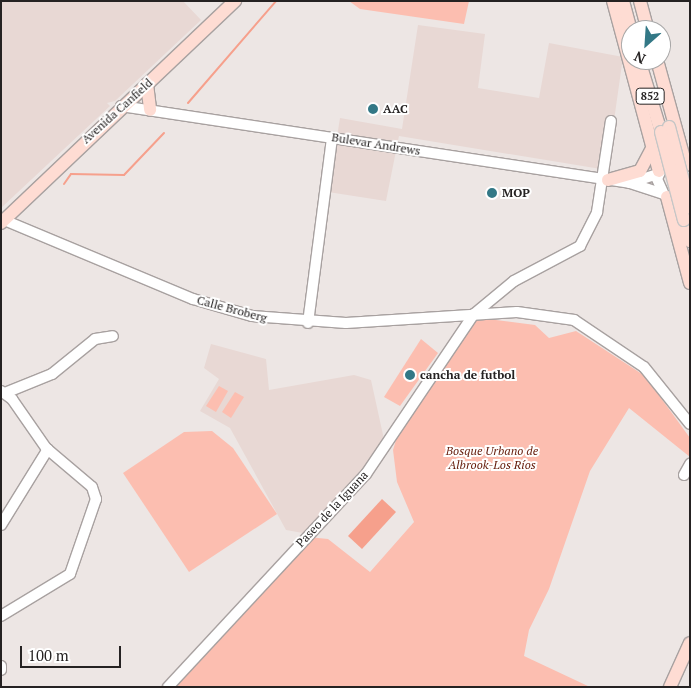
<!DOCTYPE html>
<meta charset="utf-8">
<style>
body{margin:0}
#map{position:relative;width:691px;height:688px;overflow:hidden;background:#ede6e4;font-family:"PT Serif",serif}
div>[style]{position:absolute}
.built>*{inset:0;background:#e8d8d4}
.green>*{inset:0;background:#fcbeb0}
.water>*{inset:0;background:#f6a08c}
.stream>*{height:2px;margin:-1px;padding:0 1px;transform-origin:1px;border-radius:1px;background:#f6a08c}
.roads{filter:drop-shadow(1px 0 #a8a1a0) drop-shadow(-1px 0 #a8a1a0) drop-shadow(0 1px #a8a1a0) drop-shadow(0 -1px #a8a1a0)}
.minor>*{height:10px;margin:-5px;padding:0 5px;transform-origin:5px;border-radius:5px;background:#fff}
.major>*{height:12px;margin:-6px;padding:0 6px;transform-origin:6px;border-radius:6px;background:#fedcd3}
.bridges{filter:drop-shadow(1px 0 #c6c6c6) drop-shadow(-1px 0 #c6c6c6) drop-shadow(0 1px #c6c6c6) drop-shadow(0 -1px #c6c6c6)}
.major-bridge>*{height:12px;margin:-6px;padding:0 6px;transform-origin:6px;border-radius:6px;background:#fedcd3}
.dots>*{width:14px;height:14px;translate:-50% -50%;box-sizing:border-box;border:2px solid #fff;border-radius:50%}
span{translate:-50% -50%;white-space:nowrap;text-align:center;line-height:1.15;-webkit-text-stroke:4px #fff;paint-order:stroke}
.shield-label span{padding:1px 4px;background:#fff;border:1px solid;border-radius:4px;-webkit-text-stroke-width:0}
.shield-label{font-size:11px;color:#252222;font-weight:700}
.poi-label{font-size:12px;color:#252222;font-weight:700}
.left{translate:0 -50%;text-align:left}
.street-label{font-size:12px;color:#252222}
.park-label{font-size:12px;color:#641a09;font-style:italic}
.frame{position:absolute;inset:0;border:2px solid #252222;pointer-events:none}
.north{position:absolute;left:621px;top:20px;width:50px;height:50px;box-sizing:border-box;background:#fff;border:1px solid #a8a7a7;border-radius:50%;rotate:206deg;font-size:14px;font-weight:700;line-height:20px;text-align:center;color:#252222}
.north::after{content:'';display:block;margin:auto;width:18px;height:22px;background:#337886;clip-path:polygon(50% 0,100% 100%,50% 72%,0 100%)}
.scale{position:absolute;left:20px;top:646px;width:101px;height:22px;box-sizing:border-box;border:2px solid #252222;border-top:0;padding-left:6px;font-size:15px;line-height:18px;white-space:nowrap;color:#252222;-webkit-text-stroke:4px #fff;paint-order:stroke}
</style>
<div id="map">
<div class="built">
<div style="clip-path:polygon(1px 1px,183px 1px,201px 20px,115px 101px,107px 103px,110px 106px,1px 208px)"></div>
<div style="clip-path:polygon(418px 25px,485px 34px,478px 88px,539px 98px,549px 43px,623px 57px,607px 170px,399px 136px,386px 201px,328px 192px,340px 118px,402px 129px)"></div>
<div style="clip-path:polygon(211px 344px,266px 359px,269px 390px,354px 375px,371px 380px,385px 444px,303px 533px,286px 530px,230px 428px,200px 411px,219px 379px,204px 368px)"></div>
</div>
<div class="green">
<div style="clip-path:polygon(349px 1px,469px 1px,464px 24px,360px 9px)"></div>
<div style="clip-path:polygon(472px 317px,535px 325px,549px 338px,576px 331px,645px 376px,690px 438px,690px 457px,629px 408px,590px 471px,549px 589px,529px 630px,524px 656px,590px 687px,171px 687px,308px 537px,328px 539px,370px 572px,414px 522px,397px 482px,393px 450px,400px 427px)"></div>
<div style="clip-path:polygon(421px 339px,438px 353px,400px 406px,384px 397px)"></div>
<div style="clip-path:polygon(219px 386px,228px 391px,216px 412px,206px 406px)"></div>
<div style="clip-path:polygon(235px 392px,244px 397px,231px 418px,222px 412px)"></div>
<div style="clip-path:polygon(212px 431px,233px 448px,277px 514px,189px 572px,123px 473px,184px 432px)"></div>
</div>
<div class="water">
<div style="clip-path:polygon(382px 499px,396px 512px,362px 549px,348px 536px)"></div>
</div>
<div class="stream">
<div style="left:188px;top:103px;width:135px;rotate:-49.2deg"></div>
<div style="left:64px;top:184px;width:12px;rotate:-55deg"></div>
<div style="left:71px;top:174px;width:53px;rotate:1.1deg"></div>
<div style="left:124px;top:175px;width:58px;rotate:-46.4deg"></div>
</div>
<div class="roads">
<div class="minor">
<div style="left:121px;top:106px;width:515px;rotate:8.6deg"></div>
<div style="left:630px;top:183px;width:33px;rotate:18deg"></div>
<div style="left:663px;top:166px;width:14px;rotate:115deg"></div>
<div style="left:657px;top:179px;width:17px;rotate:66deg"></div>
<div style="left:630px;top:183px;width:29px;rotate:-18deg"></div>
<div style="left:4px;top:220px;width:205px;rotate:22.7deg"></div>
<div style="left:193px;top:299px;width:61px;rotate:16.1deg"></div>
<div style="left:252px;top:316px;width:94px;rotate:4.3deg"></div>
<div style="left:346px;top:323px;width:171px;rotate:-3.7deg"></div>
<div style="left:517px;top:312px;width:58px;rotate:8deg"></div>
<div style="left:574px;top:320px;width:84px;rotate:33.9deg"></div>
<div style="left:644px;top:367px;width:73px;rotate:51.1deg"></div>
<div style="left:308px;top:323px;width:187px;rotate:-82.6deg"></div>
<div style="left:1px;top:391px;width:14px;rotate:36deg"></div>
<div style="left:12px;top:399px;width:60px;rotate:55.2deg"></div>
<div style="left:46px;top:448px;width:60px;rotate:40.3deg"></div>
<div style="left:92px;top:487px;width:13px;rotate:72deg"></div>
<div style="left:96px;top:499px;width:79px;rotate:109.1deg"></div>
<div style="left:70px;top:574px;width:81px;rotate:148.7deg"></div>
<div style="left:5px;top:393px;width:51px;rotate:-22deg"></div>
<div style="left:52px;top:374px;width:55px;rotate:-39.1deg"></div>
<div style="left:95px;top:339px;width:18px;rotate:-9deg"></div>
<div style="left:684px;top:475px;width:13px;rotate:-61deg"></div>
<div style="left:1px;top:525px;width:89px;rotate:-58.3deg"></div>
<div style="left:1px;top:666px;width:4px;rotate:90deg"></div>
<div style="left:168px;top:687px;width:291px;rotate:-47.1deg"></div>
<div style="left:366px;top:474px;width:193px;rotate:-56deg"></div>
<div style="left:474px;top:314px;width:52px;rotate:-39.5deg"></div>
<div style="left:514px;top:281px;width:75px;rotate:-27.9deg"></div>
<div style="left:580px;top:246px;width:38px;rotate:-63deg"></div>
<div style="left:597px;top:212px;width:92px;rotate:-81.3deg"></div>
</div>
<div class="major">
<div style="left:613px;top:1px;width:176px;rotate:74.9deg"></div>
<div style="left:623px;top:1px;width:30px;rotate:75deg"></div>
<div style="left:640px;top:1px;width:30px;rotate:75deg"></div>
<div style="left:639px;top:60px;width:75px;rotate:73deg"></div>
<div style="left:657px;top:60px;width:109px;rotate:74.6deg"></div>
<div style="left:147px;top:84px;width:26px;rotate:83deg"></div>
<div style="left:608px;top:180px;width:33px;rotate:-16deg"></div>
<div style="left:640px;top:171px;width:26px;rotate:-62deg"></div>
<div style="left:667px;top:197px;width:89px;rotate:75deg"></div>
<div style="left:684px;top:220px;width:22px;rotate:74deg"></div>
<div style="left:1px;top:223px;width:323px;rotate:-43.5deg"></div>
<div style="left:670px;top:687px;width:48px;rotate:-65.6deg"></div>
</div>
</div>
<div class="bridges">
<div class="major-bridge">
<div style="left:669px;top:127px;width:83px;rotate:75.3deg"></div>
<div style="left:661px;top:132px;width:91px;rotate:75.4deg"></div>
</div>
</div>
<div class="dots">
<div style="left:373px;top:109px;background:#337886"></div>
<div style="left:492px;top:193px;background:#337886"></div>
<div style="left:410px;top:375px;background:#337886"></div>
</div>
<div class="shield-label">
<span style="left:650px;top:96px">852</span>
</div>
<div class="poi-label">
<span class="left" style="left:383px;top:109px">AAC</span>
<span class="left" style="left:502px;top:193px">MOP</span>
<span class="left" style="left:420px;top:375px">cancha de futbol</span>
</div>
<div class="street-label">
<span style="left:117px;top:111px;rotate:-42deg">Avenida Canfield</span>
<span style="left:376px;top:144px;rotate:9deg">Bulevar Andrews</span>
<span style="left:232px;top:309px;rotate:15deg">Calle Broberg</span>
<span style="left:332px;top:509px;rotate:-47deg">Paseo de la Iguana</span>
</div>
<div class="park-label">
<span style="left:492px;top:458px">Bosque Urbano de<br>Albrook-Los Ríos</span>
</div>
<div class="frame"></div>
<div class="north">N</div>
<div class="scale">100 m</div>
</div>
